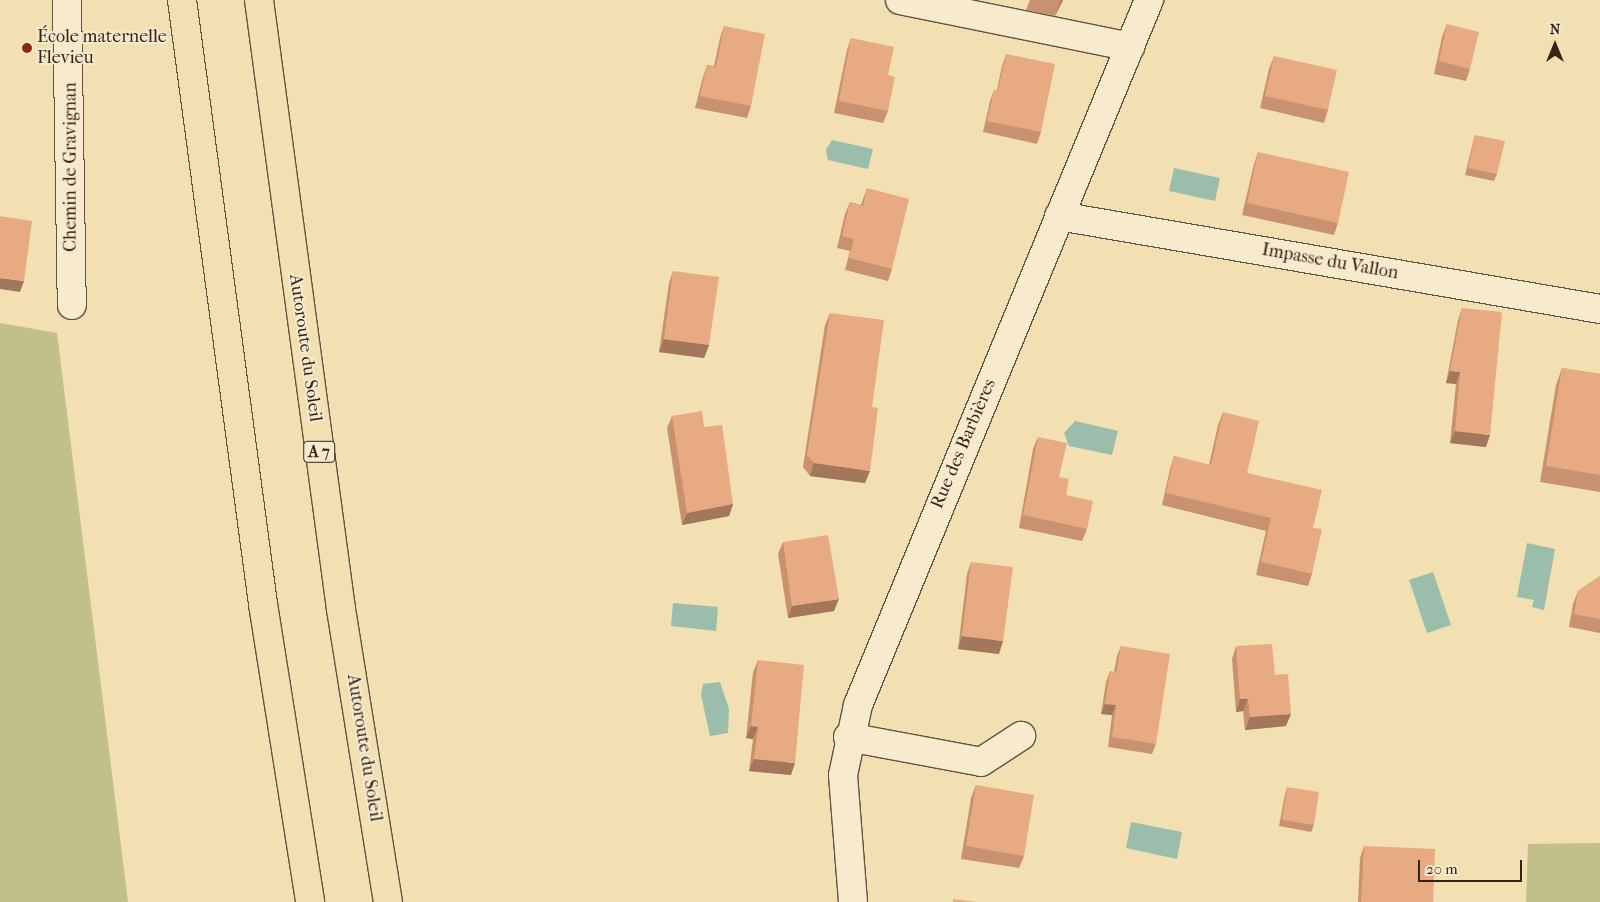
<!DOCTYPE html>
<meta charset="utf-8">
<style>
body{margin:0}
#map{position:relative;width:1600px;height:902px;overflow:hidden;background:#f2dfb2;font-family:"IM FELL French Canon",serif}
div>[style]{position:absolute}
.green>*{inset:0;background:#c0c088}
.water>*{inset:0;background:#9bbdab}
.roads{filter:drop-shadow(1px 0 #635241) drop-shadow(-1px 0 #635241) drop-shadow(0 1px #635241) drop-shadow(0 -1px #635241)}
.minor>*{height:28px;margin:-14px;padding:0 14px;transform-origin:14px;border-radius:14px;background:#f7eacd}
.highway>*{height:28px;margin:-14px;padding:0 14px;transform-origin:14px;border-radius:14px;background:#f2dfb2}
.wall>*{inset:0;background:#c89270}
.shaded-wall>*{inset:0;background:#a2775b}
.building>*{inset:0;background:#e8aa82}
.dots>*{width:14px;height:14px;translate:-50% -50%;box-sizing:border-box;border:2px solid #f7eacd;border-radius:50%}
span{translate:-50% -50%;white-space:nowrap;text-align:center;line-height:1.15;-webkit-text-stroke:4px #f7eacd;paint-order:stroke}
.shield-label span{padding:1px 4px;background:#f7eacd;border:1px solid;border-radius:4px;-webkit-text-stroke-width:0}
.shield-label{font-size:16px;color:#33231b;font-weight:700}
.poi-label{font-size:18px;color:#33231b}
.left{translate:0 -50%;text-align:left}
.street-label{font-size:18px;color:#33231b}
.north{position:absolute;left:1530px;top:20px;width:50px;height:50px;-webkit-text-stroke:4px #f7eacd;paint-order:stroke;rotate:0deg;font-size:14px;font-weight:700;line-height:20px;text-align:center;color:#33231b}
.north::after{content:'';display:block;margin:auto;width:18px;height:22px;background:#33231b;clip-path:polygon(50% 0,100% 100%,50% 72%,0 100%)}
.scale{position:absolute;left:1418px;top:860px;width:104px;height:22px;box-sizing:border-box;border:2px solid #33231b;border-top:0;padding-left:6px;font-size:15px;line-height:18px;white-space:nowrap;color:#33231b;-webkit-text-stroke:4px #f7eacd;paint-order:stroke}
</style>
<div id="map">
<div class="green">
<div style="clip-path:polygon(0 323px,57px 333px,128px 902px,0 902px)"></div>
<div style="clip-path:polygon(1600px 843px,1600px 902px,1526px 902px,1528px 844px)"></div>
</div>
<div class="water">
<div style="clip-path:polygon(832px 140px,873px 149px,868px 169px,828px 160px,826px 150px)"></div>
<div style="clip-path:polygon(1174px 168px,1220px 178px,1215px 201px,1169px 191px)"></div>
<div style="clip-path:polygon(1075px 421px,1118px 431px,1112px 455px,1069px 446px,1064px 433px)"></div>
<div style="clip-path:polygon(1527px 543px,1555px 549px,1544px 610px,1532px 607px,1534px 600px,1517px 597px)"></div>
<div style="clip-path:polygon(1433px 572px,1451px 625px,1427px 633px,1409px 580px)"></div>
<div style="clip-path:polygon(673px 603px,718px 607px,716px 631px,671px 626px)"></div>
<div style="clip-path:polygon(720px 682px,729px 709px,728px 733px,710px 736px,701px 695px,703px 684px)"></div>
<div style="clip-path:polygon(1131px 822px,1182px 832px,1177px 859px,1126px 848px)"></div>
</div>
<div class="roads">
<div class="minor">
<div style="left:67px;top:0;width:305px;rotate:89.1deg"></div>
<div style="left:900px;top:0;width:235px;rotate:11.5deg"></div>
<div style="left:1059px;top:216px;width:549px;rotate:9.75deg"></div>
<div style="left:848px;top:737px;width:135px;rotate:10.6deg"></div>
<div style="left:981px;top:762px;width:48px;rotate:-33deg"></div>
<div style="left:853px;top:902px;width:127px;rotate:-94.5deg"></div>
<div style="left:843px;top:775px;width:72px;rotate:-77.9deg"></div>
<div style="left:858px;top:705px;width:763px;rotate:-67.57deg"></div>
</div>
<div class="highway">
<div style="left:182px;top:0;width:609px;rotate:82.36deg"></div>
<div style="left:263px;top:604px;width:302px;rotate:81deg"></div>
<div style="left:259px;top:0;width:614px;rotate:82.33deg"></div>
<div style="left:341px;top:609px;width:297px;rotate:80.9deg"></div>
</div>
</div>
<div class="wall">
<div style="clip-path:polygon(1030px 0,1063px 0,1055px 16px,1026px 10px)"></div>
<div style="clip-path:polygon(1447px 24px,1470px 69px,1466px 81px,1434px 74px,1442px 37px)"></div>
<div style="clip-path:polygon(724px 26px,751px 106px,747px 118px,695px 108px,703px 77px,707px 65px,714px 66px,720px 38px)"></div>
<div style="clip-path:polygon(851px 38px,888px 75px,888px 111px,883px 123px,834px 113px,847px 50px)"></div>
<div style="clip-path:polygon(1006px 54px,1041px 132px,1037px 144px,983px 132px,990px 101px,994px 90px,997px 90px,1002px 66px)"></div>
<div style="clip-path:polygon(1274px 56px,1328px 110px,1324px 123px,1260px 108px,1269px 69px)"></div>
<div style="clip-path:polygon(1475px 135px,1497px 174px,1494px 181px,1465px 175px,1473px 142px)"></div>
<div style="clip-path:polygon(1258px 152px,1338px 223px,1334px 235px,1242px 215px,1254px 164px)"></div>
<div style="clip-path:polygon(867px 188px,892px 269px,888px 281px,845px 270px,850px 251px,837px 248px,845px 214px,850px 202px,861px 205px)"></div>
<div style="clip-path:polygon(673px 271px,709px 345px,704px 358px,659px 352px,669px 283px)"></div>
<div style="clip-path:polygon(1462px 308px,1486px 447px,1450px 443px,1456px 384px,1446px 383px,1458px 320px)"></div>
<div style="clip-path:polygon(830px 313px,872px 407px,865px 483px,810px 476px,803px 467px,825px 325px)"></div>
<div style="clip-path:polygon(1562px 368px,1600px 374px,1600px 492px,1540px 482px,1556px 385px)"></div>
<div style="clip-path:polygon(1223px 412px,1247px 473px,1313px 528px,1312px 574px,1308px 586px,1256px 575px,1266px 531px,1162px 505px,1170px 469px,1174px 456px,1209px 465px,1218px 425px)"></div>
<div style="clip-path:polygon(672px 416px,704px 427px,733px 504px,729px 516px,682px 525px,667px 428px)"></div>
<div style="clip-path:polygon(1038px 437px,1059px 477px,1066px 495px,1087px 529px,1082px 541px,1019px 528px,1033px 449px)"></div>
<div style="clip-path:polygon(783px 542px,834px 611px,788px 618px,778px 554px)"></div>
<div style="clip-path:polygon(971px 562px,999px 654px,958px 649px,967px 574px)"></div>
<div style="clip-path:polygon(1600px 576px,1600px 633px,1569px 627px,1573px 604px,1578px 591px)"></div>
<div style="clip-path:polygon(1121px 646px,1156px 744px,1152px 754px,1108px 747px,1112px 715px,1101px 714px,1106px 682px,1110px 671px,1114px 672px,1117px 656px)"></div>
<div style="clip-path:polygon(1236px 646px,1275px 675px,1286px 726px,1245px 730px,1243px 711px,1236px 712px,1232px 659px)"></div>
<div style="clip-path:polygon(758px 660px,791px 775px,749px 771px,753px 739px,746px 738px,753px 672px)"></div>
<div style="clip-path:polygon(976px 785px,1024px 856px,1019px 868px,961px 859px,971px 798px)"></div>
<div style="clip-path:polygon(1287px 787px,1314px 825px,1311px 832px,1279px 826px,1285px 794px)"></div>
<div style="clip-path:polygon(1364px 846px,1433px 902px,1358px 902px,1360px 858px)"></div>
</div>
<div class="shaded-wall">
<div style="clip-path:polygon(1061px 0,1063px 0,1055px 16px)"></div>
<div style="clip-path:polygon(0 278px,24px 281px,20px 292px,0 289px)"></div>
<div style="clip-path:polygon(664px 339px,709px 345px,704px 358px,659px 352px)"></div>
<div style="clip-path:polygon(1450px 371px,1460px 372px,1456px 384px,1446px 383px)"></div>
<div style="clip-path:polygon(1455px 431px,1490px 435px,1486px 447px,1450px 443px)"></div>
<div style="clip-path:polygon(814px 463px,870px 471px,865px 483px,810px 476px)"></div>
<div style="clip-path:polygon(733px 504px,729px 516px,682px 525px,687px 513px)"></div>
<div style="clip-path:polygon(839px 599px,834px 611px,788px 618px,792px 606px)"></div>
<div style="clip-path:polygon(962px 636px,1003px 641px,999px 654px,958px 649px)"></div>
<div style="clip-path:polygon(1240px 699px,1248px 699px,1243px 711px,1236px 712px)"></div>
<div style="clip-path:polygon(1105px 704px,1116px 705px,1112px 715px,1101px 714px)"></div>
<div style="clip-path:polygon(1291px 714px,1286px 726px,1245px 730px,1250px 717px)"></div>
<div style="clip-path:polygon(751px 726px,758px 727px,753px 739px,746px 738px)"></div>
<div style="clip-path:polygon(754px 759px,795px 763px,791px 775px,749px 771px)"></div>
</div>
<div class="building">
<div style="clip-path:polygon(1447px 24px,1479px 32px,1470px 69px,1439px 61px)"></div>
<div style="clip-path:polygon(724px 26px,765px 34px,751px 106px,700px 96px,707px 65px,716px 67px)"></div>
<div style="clip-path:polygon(851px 38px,894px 47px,888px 75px,895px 77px,888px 111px,839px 101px)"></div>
<div style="clip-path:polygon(1006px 54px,1055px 64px,1041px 132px,987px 121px,994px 90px,998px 90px)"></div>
<div style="clip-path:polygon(1274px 56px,1337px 70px,1328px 110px,1265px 96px)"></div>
<div style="clip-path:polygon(1475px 135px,1505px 141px,1497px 174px,1468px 168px)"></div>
<div style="clip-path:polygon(1258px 152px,1349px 172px,1338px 223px,1247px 203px)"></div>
<div style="clip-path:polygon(867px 188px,909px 199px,892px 269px,849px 258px,854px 239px,842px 236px,850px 202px,863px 206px)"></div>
<div style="clip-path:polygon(0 216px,32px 221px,24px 281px,0 278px)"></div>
<div style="clip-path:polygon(673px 271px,719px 277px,709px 345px,664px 339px)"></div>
<div style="clip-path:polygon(1462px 308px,1502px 312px,1490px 435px,1455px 431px,1460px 372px,1450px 371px)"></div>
<div style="clip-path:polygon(830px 313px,884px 320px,872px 407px,878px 408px,870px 471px,814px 463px,807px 455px)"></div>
<div style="clip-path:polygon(1562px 368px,1600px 374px,1600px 475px,1546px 466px)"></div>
<div style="clip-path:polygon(702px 411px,704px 427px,722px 425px,733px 504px,687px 513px,672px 416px)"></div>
<div style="clip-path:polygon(1223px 412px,1259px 421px,1247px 473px,1322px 490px,1313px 528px,1322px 529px,1312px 574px,1261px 562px,1271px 518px,1166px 493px,1174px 456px,1211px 465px)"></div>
<div style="clip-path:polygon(1038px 437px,1067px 443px,1059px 477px,1069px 479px,1066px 495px,1093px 501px,1087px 529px,1023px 515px)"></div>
<div style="clip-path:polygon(828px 535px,839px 599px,792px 606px,783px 542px)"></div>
<div style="clip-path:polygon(971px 562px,1013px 567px,1003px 641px,962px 636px)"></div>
<div style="clip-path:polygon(1600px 576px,1600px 619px,1574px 614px,1578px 591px)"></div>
<div style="clip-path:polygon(1272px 644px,1275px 675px,1288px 674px,1291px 714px,1250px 717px,1248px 699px,1240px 699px,1236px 646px)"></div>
<div style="clip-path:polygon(1121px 646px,1170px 654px,1156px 744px,1112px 737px,1116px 705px,1105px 704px,1110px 671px,1116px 673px)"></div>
<div style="clip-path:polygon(758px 660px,804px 665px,795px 763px,754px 759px,758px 727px,751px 726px)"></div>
<div style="clip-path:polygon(976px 785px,1034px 795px,1024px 856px,966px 846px)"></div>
<div style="clip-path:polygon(1287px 787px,1319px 792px,1314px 825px,1282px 820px)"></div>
<div style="clip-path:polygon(1364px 846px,1435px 849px,1433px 902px,1361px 902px)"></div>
<div style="clip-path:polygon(953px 899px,977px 902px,953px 902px)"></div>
</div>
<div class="dots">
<div style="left:27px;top:48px;background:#8f2418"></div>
</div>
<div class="shield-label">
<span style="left:319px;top:452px">A 7</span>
</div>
<div class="poi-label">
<span class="left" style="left:37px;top:48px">École maternelle<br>Flevieu</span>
</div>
<div class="street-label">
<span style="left:71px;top:167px;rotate:-90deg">Chemin de Gravignan</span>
<span style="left:1330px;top:262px;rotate:10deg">Impasse du Vallon</span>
<span style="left:305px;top:348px;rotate:82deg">Autoroute du Soleil</span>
<span style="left:964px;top:444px;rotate:-67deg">Rue des Barbières</span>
<span style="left:364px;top:748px;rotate:81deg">Autoroute du Soleil</span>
</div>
<div class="north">N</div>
<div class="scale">20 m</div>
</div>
